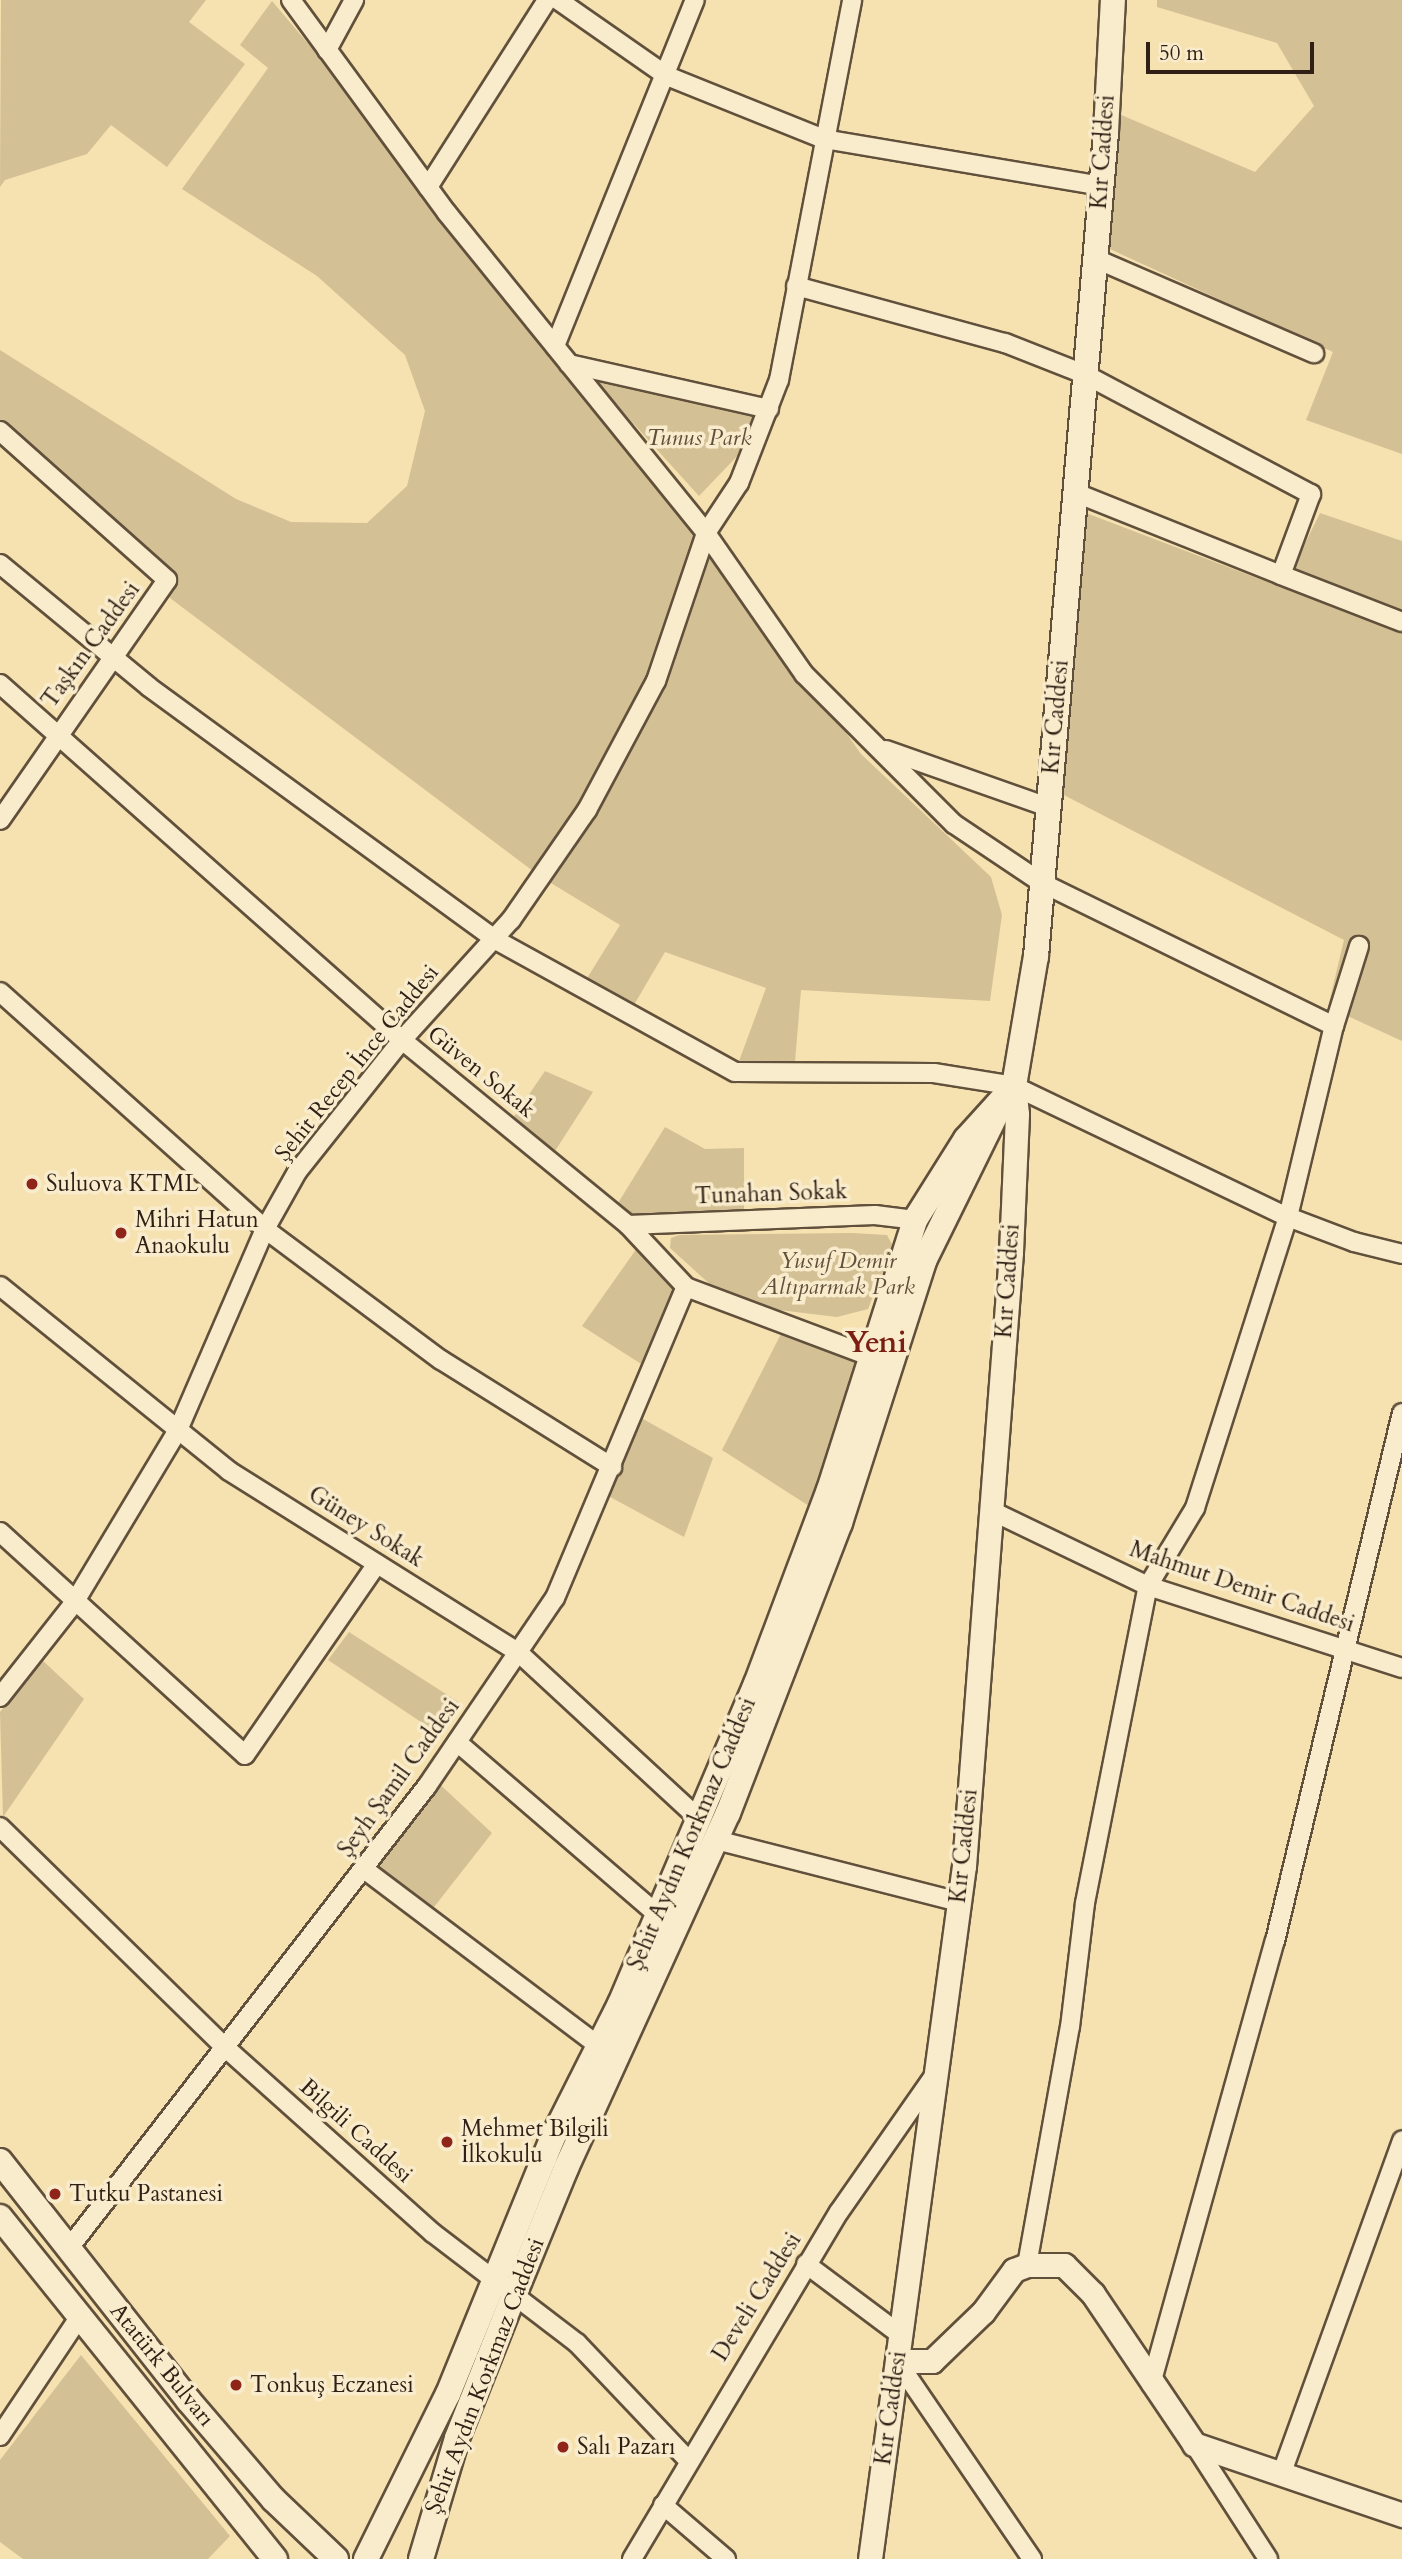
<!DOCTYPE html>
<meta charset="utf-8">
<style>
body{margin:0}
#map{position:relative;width:1402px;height:2559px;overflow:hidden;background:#f6e1b0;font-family:Cardo,serif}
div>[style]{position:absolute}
.green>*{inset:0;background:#d4c095}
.roads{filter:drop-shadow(2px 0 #61503b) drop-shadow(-2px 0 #61503b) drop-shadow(0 2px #61503b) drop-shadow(0 -2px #61503b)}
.minor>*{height:18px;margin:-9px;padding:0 9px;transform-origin:9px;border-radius:9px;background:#f9eccc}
.tertiary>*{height:23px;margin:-11.5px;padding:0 11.5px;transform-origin:11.5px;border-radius:11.5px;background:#f9eccc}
.secondary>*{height:24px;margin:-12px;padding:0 12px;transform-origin:12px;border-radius:12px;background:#f9eccc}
.dots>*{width:19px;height:19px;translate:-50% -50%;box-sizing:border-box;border:4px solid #f9eccc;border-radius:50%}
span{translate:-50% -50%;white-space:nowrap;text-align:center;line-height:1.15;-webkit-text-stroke:7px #f9eccc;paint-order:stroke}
.street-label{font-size:23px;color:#2f1f14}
.park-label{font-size:23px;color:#614f3b;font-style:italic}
.poi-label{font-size:23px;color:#2f1f14}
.left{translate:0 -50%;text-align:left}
.district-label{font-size:30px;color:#7a1f14;font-weight:700}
.scale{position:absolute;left:1146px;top:42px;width:168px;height:32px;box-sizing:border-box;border:4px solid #2f1f14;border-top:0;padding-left:9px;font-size:21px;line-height:24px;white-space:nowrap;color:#2f1f14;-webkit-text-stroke:5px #f9eccc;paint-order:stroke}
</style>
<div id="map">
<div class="green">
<div style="clip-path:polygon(1px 0,206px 0,189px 22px,245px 64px,167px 167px,111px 125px,87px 154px,5px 180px,0 187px)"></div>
<div style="clip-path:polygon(1157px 0,1402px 0,1402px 454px,1306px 420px,1333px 352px,1110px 249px,1119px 114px,1255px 172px,1314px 106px,1277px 43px,1157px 7px)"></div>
<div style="clip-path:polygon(272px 1px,415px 170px,706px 533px,861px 754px,991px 877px,1002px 915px,990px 1001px,801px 990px,794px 1074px,735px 1072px,766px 988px,665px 952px,628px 1015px,581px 988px,620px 925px,541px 877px,170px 598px,167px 580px,0 432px,0 350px,236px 499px,291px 522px,367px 523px,407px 486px,425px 411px,405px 355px,317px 276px,182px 189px,268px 68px,240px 45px)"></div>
<div style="clip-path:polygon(585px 370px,762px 411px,744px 449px,699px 496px)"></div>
<div style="clip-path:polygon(1086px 513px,1283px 588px,1320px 513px,1402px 541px,1402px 1041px,1328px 1007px,1344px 940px,1060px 793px)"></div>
<div style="clip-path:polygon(545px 1071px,593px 1092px,555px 1151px,513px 1118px)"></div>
<div style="clip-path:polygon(665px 1127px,705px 1149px,744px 1148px,744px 1210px,631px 1218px,618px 1203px)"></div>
<div style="clip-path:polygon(852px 1233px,887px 1235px,893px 1246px,868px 1309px,837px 1317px,771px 1309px,713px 1287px,670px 1248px,671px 1238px,679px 1235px)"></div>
<div style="clip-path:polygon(642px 1241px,686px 1287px,652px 1371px,582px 1326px)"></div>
<div style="clip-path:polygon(785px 1326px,870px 1356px,820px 1513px,722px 1450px)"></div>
<div style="clip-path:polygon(634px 1414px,713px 1458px,684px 1537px,601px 1492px)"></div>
<div style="clip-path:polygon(349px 1632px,460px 1703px,439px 1734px,328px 1660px)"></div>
<div style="clip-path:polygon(42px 1660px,84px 1699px,3px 1817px,0 1712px)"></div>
<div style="clip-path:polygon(433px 1778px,492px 1833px,427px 1916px,364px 1869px)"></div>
<div style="clip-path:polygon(81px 2355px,230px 2536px,208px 2559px,23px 2559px,0 2542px,0 2460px)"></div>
</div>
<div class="roads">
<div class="minor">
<div style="left:291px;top:0;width:264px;rotate:53.8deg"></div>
<div style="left:447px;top:213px;width:412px;rotate:51deg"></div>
<div style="left:706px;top:533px;width:172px;rotate:55.2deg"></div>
<div style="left:804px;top:674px;width:212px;rotate:45deg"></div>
<div style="left:954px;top:824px;width:106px;rotate:33.8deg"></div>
<div style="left:1042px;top:883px;width:325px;rotate:26.1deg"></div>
<div style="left:558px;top:0;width:133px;rotate:34.9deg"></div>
<div style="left:667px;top:76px;width:169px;rotate:21.9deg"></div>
<div style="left:824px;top:139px;width:281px;rotate:9.6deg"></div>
<div style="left:327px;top:50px;width:57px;rotate:-61.6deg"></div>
<div style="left:428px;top:187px;width:222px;rotate:-57.5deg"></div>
<div style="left:1094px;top:258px;width:240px;rotate:23.4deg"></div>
<div style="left:796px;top:286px;width:217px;rotate:15.3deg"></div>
<div style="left:1005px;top:343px;width:85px;rotate:21.4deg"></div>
<div style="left:1084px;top:374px;width:257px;rotate:27.9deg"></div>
<div style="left:1311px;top:494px;width:86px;rotate:110.3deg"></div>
<div style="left:1281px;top:575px;width:223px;rotate:-158.2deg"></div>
<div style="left:555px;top:346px;width:373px;rotate:-68deg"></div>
<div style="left:569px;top:364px;width:205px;rotate:12.7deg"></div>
<div style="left:0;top:431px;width:224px;rotate:41.7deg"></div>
<div style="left:167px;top:580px;width:292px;rotate:124.8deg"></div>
<div style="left:0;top:564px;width:193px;rotate:39.5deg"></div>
<div style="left:149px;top:687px;width:427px;rotate:36.1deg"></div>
<div style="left:494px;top:939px;width:275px;rotate:28.9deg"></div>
<div style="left:735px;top:1072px;width:199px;rotate:0.3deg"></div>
<div style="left:934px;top:1073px;width:81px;rotate:9.2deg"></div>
<div style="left:1014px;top:1086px;width:304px;rotate:25.6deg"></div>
<div style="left:1288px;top:1217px;width:71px;rotate:20.7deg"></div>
<div style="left:1354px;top:1242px;width:49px;rotate:14deg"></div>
<div style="left:1281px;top:575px;width:130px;rotate:21.2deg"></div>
<div style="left:0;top:684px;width:537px;rotate:41.53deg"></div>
<div style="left:402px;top:1040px;width:292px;rotate:39.3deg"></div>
<div style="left:628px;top:1225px;width:85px;rotate:46.9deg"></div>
<div style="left:686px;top:1287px;width:197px;rotate:20.6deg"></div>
<div style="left:886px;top:750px;width:172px;rotate:19.4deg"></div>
<div style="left:0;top:992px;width:356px;rotate:41.8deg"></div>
<div style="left:265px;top:1229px;width:219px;rotate:36.7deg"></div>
<div style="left:441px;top:1360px;width:202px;rotate:32deg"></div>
<div style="left:628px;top:1225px;width:247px;rotate:-2.3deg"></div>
<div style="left:875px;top:1215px;width:40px;rotate:7.1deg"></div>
<div style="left:0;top:1286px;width:294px;rotate:38.9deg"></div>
<div style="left:229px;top:1471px;width:341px;rotate:32.1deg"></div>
<div style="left:518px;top:1652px;width:245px;rotate:42.7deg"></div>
<div style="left:992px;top:1511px;width:173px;rotate:25.7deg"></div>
<div style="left:1148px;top:1586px;width:267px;rotate:17.9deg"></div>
<div style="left:0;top:1532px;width:331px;rotate:42.3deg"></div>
<div style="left:245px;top:1755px;width:232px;rotate:-55.4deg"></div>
<div style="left:0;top:1697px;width:120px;rotate:-51.8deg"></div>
<div style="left:74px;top:1603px;width:202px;rotate:-59deg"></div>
<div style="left:178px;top:1430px;width:219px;rotate:-66.6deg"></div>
<div style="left:265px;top:1229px;width:65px;rotate:-60.7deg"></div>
<div style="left:297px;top:1172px;width:169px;rotate:-51.5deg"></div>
<div style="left:402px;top:1040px;width:162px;rotate:-47.8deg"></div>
<div style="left:511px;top:920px;width:134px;rotate:-55.4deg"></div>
<div style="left:587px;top:810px;width:146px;rotate:-61.9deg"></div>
<div style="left:656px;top:681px;width:156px;rotate:-71.3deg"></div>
<div style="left:706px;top:533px;width:60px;rotate:-56.6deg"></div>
<div style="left:739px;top:483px;width:110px;rotate:-68.8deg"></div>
<div style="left:779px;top:380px;width:387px;rotate:-79.1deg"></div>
<div style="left:457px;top:1742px;width:265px;rotate:40.7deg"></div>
<div style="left:0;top:1827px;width:318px;rotate:44.4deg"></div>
<div style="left:227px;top:2049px;width:276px;rotate:41.8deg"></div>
<div style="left:433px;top:2233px;width:181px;rotate:37.4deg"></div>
<div style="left:577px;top:2343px;width:163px;rotate:46.5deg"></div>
<div style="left:716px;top:1840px;width:251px;rotate:14.3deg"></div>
<div style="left:364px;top:1869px;width:294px;rotate:37deg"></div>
<div style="left:69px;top:2248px;width:584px;rotate:-52.23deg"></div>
<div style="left:427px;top:1786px;width:227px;rotate:-55.8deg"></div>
<div style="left:555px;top:1598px;width:337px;rotate:-67.2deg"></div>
<div style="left:806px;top:2264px;width:119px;rotate:36.8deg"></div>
<div style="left:1027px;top:2265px;width:242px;rotate:-79.8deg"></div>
<div style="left:1070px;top:2027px;width:125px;rotate:-83.1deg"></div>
<div style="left:1085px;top:1903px;width:323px;rotate:-78.8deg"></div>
<div style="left:1148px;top:1586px;width:91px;rotate:-58.9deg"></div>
<div style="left:1195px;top:1508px;width:305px;rotate:-72.3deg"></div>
<div style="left:1288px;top:1217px;width:196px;rotate:-76.5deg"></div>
<div style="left:1334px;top:1026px;width:84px;rotate:-72.6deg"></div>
<div style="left:897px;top:2361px;width:240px;rotate:55.7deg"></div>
<div style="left:1151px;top:2384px;width:460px;rotate:-74.4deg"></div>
<div style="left:1275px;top:1941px;width:543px;rotate:-76.48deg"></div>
<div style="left:0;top:2436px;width:144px;rotate:-56.3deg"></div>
<div style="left:1194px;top:2444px;width:137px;rotate:57.2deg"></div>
<div style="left:1281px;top:2475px;width:356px;rotate:-70.1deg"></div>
<div style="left:663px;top:2505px;width:83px;rotate:40.6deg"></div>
<div style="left:632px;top:2559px;width:404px;rotate:-59.2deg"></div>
<div style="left:839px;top:2212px;width:166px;rotate:-55.1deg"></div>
</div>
<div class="tertiary">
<div style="left:897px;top:2361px;width:35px"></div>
<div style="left:932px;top:2361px;width:71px;rotate:-43.9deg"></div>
<div style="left:983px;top:2312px;width:52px;rotate:-53.6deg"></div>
<div style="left:1014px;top:2270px;width:14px;rotate:-21deg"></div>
<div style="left:1027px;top:2265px;width:37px"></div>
<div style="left:1064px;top:2265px;width:41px;rotate:45deg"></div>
<div style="left:1093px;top:2294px;width:181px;rotate:56deg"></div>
<div style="left:1194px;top:2444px;width:220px;rotate:18.8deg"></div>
<div style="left:870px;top:2559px;width:699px;rotate:-82.28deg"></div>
<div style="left:964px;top:1866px;width:616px;rotate:-85.62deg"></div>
<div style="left:1011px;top:1252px;width:138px;rotate:-87.5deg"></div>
<div style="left:1017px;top:1114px;width:28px;rotate:-96deg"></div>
</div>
<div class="secondary">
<div style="left:0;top:2161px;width:305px;rotate:51.8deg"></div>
<div style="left:189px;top:2401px;width:129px;rotate:49.4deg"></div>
<div style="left:273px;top:2499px;width:87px;rotate:43.6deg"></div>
<div style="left:0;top:2217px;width:439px;rotate:51.2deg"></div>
<div style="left:366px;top:2559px;width:184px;rotate:-63.6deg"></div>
<div style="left:448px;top:2394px;width:278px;rotate:-67.8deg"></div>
<div style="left:553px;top:2137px;width:149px;rotate:-63.3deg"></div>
<div style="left:620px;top:2004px;width:348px;rotate:-67deg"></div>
<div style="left:756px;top:1684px;width:207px;rotate:-69.4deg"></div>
<div style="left:829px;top:1490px;width:283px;rotate:-72.3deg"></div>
<div style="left:915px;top:1220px;width:96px;rotate:-57.8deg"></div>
<div style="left:966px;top:1139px;width:72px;rotate:-47.8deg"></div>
<div style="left:1014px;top:1086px;width:132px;rotate:-80.4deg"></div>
<div style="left:1036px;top:956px;width:827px;rotate:-85.14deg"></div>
<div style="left:1106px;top:132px;width:132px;rotate:-87deg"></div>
<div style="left:421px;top:2559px;width:126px;rotate:-73.4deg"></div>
<div style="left:457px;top:2438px;width:154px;rotate:-68.3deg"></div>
<div style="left:514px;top:2295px;width:137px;rotate:-67.7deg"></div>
<div style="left:566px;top:2168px;width:390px;rotate:-65.5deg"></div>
<div style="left:728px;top:1813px;width:311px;rotate:-68.9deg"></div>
<div style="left:840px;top:1523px;width:275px;rotate:-72.2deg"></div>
<div style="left:924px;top:1261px;width:161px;rotate:-63.8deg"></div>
</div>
</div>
<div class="dots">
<div style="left:32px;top:1184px;background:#8f2418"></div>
<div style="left:121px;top:1233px;background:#8f2418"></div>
<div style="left:447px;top:2142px;background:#8f2418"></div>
<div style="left:55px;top:2194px;background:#8f2418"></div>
<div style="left:236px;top:2385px;background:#8f2418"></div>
<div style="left:563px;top:2447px;background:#8f2418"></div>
</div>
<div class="street-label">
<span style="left:1103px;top:152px;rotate:-86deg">Kır Caddesi</span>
<span style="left:91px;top:645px;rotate:-54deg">Taşkın Caddesi</span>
<span style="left:1056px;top:717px;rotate:-85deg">Kır Caddesi</span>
<span style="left:357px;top:1063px;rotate:-51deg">Şehit Recep İnce Caddesi</span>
<span style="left:481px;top:1072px;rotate:39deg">Güven Sokak</span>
<span style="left:771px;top:1194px;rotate:-2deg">Tunahan Sokak</span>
<span style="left:1008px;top:1281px;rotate:-86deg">Kır Caddesi</span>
<span style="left:366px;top:1527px;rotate:32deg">Güney Sokak</span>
<span style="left:1242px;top:1587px;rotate:19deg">Mahmut Demir Caddesi</span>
<span style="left:399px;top:1778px;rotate:-54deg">Şeyh Şamil Caddesi</span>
<span style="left:692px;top:1834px;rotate:-67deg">Şehit Aydın Korkmaz Caddesi</span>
<span style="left:964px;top:1846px;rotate:-84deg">Kır Caddesi</span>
<span style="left:356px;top:2131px;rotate:42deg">Bilgili Caddesi</span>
<span style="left:757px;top:2297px;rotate:-58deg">Develi Caddesi</span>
<span style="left:162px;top:2365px;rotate:51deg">Atatürk Bulvarı</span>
<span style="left:485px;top:2376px;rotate:-69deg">Şehit Aydın Korkmaz Caddesi</span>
<span style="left:891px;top:2408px;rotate:-82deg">Kır Caddesi</span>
</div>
<div class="park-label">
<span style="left:699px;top:438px">Tunus Park</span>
<span style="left:838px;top:1274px">Yusuf Demir<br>Altıparmak Park</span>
</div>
<div class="poi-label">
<span class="left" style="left:46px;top:1184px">Suluova KTML</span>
<span class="left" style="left:135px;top:1233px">Mihri Hatun<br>Anaokulu</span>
<span class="left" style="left:461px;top:2142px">Mehmet Bilgili<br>İlkokulu</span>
<span class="left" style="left:69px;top:2194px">Tutku Pastanesi</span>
<span class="left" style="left:250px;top:2385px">Tonkuş Eczanesi</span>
<span class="left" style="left:577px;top:2447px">Salı Pazarı</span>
</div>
<div class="district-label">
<span style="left:876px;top:1343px">Yeni</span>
</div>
<div class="scale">50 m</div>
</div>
